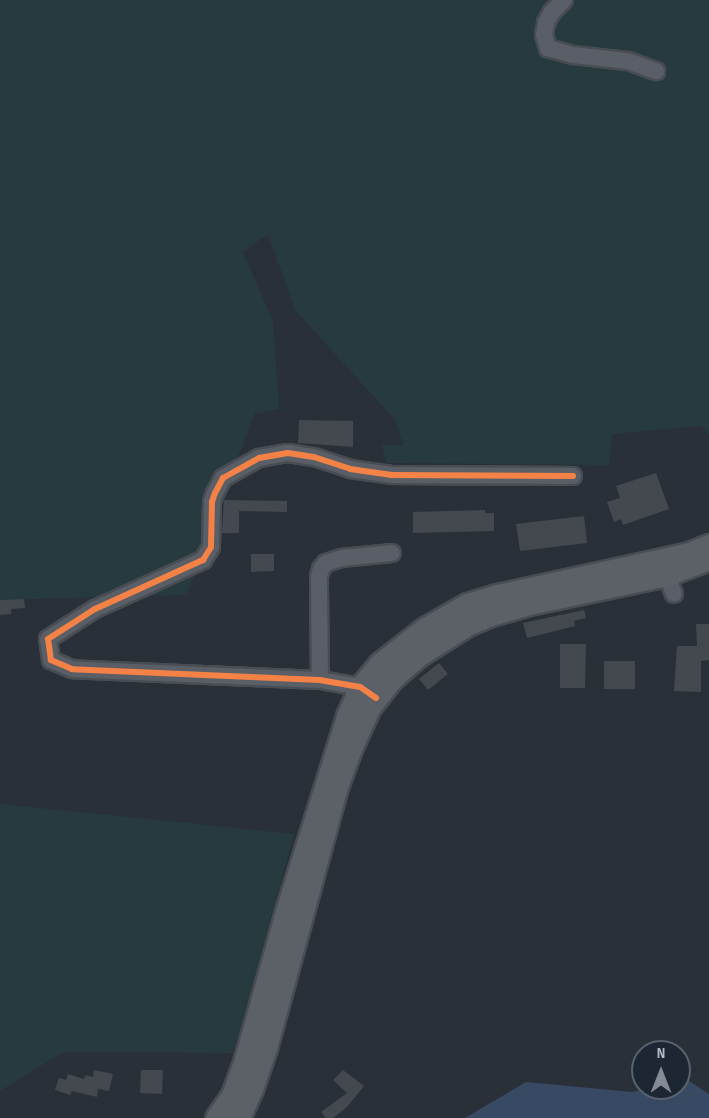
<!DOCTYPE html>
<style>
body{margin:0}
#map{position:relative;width:709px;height:1118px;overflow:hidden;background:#2a3038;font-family:"Sofia Sans Condensed",sans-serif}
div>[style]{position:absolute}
.green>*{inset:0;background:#273a3e}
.water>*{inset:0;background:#384963}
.building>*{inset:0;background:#444950}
.roads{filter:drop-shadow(2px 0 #484c53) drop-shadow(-2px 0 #484c53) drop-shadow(0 2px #484c53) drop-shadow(0 -2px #484c53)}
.minor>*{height:16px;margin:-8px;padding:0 8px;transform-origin:8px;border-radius:8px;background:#5a5e66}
.major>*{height:21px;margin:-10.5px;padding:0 10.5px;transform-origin:10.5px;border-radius:10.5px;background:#5c6168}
.cycleway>*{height:6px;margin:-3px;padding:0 3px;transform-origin:3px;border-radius:3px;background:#f48246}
span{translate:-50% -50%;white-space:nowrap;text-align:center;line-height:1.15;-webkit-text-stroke:5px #1d2633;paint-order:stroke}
.north{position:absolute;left:631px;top:1040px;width:60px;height:60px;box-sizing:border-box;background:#1d2633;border:2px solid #59626f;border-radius:50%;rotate:0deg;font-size:16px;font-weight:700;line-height:24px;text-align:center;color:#b4bcc9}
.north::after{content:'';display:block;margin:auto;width:21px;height:27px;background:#848b96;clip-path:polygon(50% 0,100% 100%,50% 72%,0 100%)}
</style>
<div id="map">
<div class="green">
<div style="clip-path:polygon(0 0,709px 0,709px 435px,701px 426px,612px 434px,609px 465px,386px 463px,382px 445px,403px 445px,395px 420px,295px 310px,268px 234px,243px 252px,273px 321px,279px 409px,254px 414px,187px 595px,0 600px)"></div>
<div style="clip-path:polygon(0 804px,294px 834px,234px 1053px,63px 1052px,0 1091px)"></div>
</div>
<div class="water">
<div style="clip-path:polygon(689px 1081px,709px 1094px,709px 1118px,465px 1118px,526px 1082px,632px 1092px,653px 1088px,679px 1088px,679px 1083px)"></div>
</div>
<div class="building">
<div style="clip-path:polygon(299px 420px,353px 421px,353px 447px,298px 443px)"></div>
<div style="clip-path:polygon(656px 473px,669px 509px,623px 525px,621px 519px,614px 522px,607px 502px,620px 498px,616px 486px)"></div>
<div style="clip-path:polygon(224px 500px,287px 501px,287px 512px,239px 511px,239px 533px,222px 533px)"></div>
<div style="clip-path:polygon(485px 510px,485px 513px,494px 513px,494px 531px,413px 533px,413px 512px)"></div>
<div style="clip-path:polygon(584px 516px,587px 543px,520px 551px,516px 524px)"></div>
<div style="clip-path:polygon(251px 554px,274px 554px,274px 571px,251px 572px)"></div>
<div style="clip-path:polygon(24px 599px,25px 608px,11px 609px,11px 614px,0 615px,0 600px)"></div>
<div style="clip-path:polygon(584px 610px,586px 618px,574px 621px,575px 626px,527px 638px,523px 623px)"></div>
<div style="clip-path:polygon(696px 624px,709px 624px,709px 660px,701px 661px,701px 692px,674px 691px,677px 646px,697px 646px)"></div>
<div style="clip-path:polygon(560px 644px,586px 644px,585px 688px,560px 688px)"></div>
<div style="clip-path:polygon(604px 661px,635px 661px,635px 689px,604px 689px)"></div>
<div style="clip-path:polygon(439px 663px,448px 674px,428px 690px,419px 679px)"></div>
<div style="clip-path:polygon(94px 1070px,113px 1074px,109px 1091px,98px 1089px,97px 1097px,72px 1091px,70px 1095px,55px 1090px,59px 1078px,66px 1080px,68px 1074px,84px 1079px,85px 1075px,93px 1077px)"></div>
<div style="clip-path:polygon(141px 1070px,163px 1070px,162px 1094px,140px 1093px)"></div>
<div style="clip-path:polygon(343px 1070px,364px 1086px,347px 1107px,333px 1118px,326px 1118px,321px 1112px,347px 1093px,333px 1080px)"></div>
</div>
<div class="roads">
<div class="minor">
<div style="left:564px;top:0;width:17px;rotate:135deg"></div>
<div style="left:552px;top:12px;width:13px;rotate:119deg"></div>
<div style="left:546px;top:23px;width:12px;rotate:99deg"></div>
<div style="left:544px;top:35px;width:14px;rotate:73deg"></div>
<div style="left:548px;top:48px;width:26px;rotate:16deg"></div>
<div style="left:573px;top:55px;width:55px;rotate:6.2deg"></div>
<div style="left:628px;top:61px;width:30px;rotate:20deg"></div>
<div style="left:667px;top:575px;width:20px;rotate:70deg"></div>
<div style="left:320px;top:680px;width:104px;rotate:-90.6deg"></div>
<div style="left:319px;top:576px;width:7px;rotate:-74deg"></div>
<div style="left:321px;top:569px;width:8px;rotate:-50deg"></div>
<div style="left:326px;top:563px;width:16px;rotate:-18deg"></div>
<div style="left:341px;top:558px;width:51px;rotate:-5.6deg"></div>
<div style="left:368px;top:692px;width:9px;rotate:-148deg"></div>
<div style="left:360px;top:687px;width:41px;rotate:-170.1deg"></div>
<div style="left:320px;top:680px;width:248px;rotate:-177.5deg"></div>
<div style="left:72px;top:669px;width:23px;rotate:-157deg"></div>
<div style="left:51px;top:660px;width:21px;rotate:-98deg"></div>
<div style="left:48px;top:639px;width:56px;rotate:-32.6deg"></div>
<div style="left:95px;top:609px;width:119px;rotate:-24.4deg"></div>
<div style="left:203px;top:560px;width:15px;rotate:-58deg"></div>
<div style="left:211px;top:547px;width:45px;rotate:-88.7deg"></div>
<div style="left:212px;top:502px;width:9px;rotate:-72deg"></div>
<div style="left:215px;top:493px;width:17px;rotate:-62deg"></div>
<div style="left:223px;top:478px;width:41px;rotate:-29.1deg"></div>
<div style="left:259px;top:458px;width:29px;rotate:-10deg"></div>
<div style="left:288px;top:453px;width:26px;rotate:9deg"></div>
<div style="left:314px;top:457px;width:38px;rotate:18deg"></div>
<div style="left:350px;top:469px;width:42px;rotate:8.1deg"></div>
<div style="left:392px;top:475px;width:181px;rotate:0.3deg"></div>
</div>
<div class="major">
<div style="left:216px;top:1118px;width:28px;rotate:-55deg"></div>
<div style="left:232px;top:1095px;width:38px;rotate:-70deg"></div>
<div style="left:245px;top:1059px;width:157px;rotate:-74.5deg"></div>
<div style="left:287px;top:908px;width:201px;rotate:-72.6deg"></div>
<div style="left:347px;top:716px;width:32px;rotate:-66deg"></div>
<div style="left:360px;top:687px;width:30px;rotate:-50deg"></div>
<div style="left:379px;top:664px;width:58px;rotate:-38deg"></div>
<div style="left:425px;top:628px;width:48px;rotate:-29.7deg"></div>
<div style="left:467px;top:604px;width:31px;rotate:-17deg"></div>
<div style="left:497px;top:595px;width:197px;rotate:-12.3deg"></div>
<div style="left:689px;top:553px;width:22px;rotate:-22deg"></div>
<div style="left:239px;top:1118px;width:32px;rotate:-66deg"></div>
<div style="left:252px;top:1089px;width:43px;rotate:-71.1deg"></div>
<div style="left:266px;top:1048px;width:270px;rotate:-74.8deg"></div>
<div style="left:337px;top:787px;width:38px;rotate:-70deg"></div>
<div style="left:350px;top:751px;width:48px;rotate:-65.6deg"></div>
<div style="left:370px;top:707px;width:37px;rotate:-52deg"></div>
<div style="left:393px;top:678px;width:33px;rotate:-41deg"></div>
<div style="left:418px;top:656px;width:58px;rotate:-32.3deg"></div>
<div style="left:467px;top:625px;width:23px;rotate:-23deg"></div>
<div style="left:488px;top:616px;width:43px;rotate:-16.3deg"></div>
<div style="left:529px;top:604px;width:141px;rotate:-11.9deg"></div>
<div style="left:667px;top:575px;width:45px;rotate:-20.9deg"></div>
</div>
</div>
<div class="cycleway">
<div style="left:376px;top:698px;width:19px;rotate:-145deg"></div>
<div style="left:360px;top:687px;width:41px;rotate:-170.1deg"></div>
<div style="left:320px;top:680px;width:248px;rotate:-177.5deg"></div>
<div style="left:72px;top:669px;width:23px;rotate:-157deg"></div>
<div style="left:51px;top:660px;width:21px;rotate:-98deg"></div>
<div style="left:48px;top:639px;width:56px;rotate:-32.6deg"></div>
<div style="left:95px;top:609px;width:119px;rotate:-24.4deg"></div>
<div style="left:203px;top:560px;width:15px;rotate:-58deg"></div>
<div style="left:211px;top:547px;width:45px;rotate:-88.7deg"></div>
<div style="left:212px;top:502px;width:9px;rotate:-72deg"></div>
<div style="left:215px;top:493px;width:17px;rotate:-62deg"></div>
<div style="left:223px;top:478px;width:41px;rotate:-29.1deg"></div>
<div style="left:259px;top:458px;width:29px;rotate:-10deg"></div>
<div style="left:288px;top:453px;width:26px;rotate:9deg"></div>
<div style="left:314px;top:457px;width:38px;rotate:18deg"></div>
<div style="left:350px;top:469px;width:42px;rotate:8.1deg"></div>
<div style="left:392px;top:475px;width:181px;rotate:0.3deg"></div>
</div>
<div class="north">N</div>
</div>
